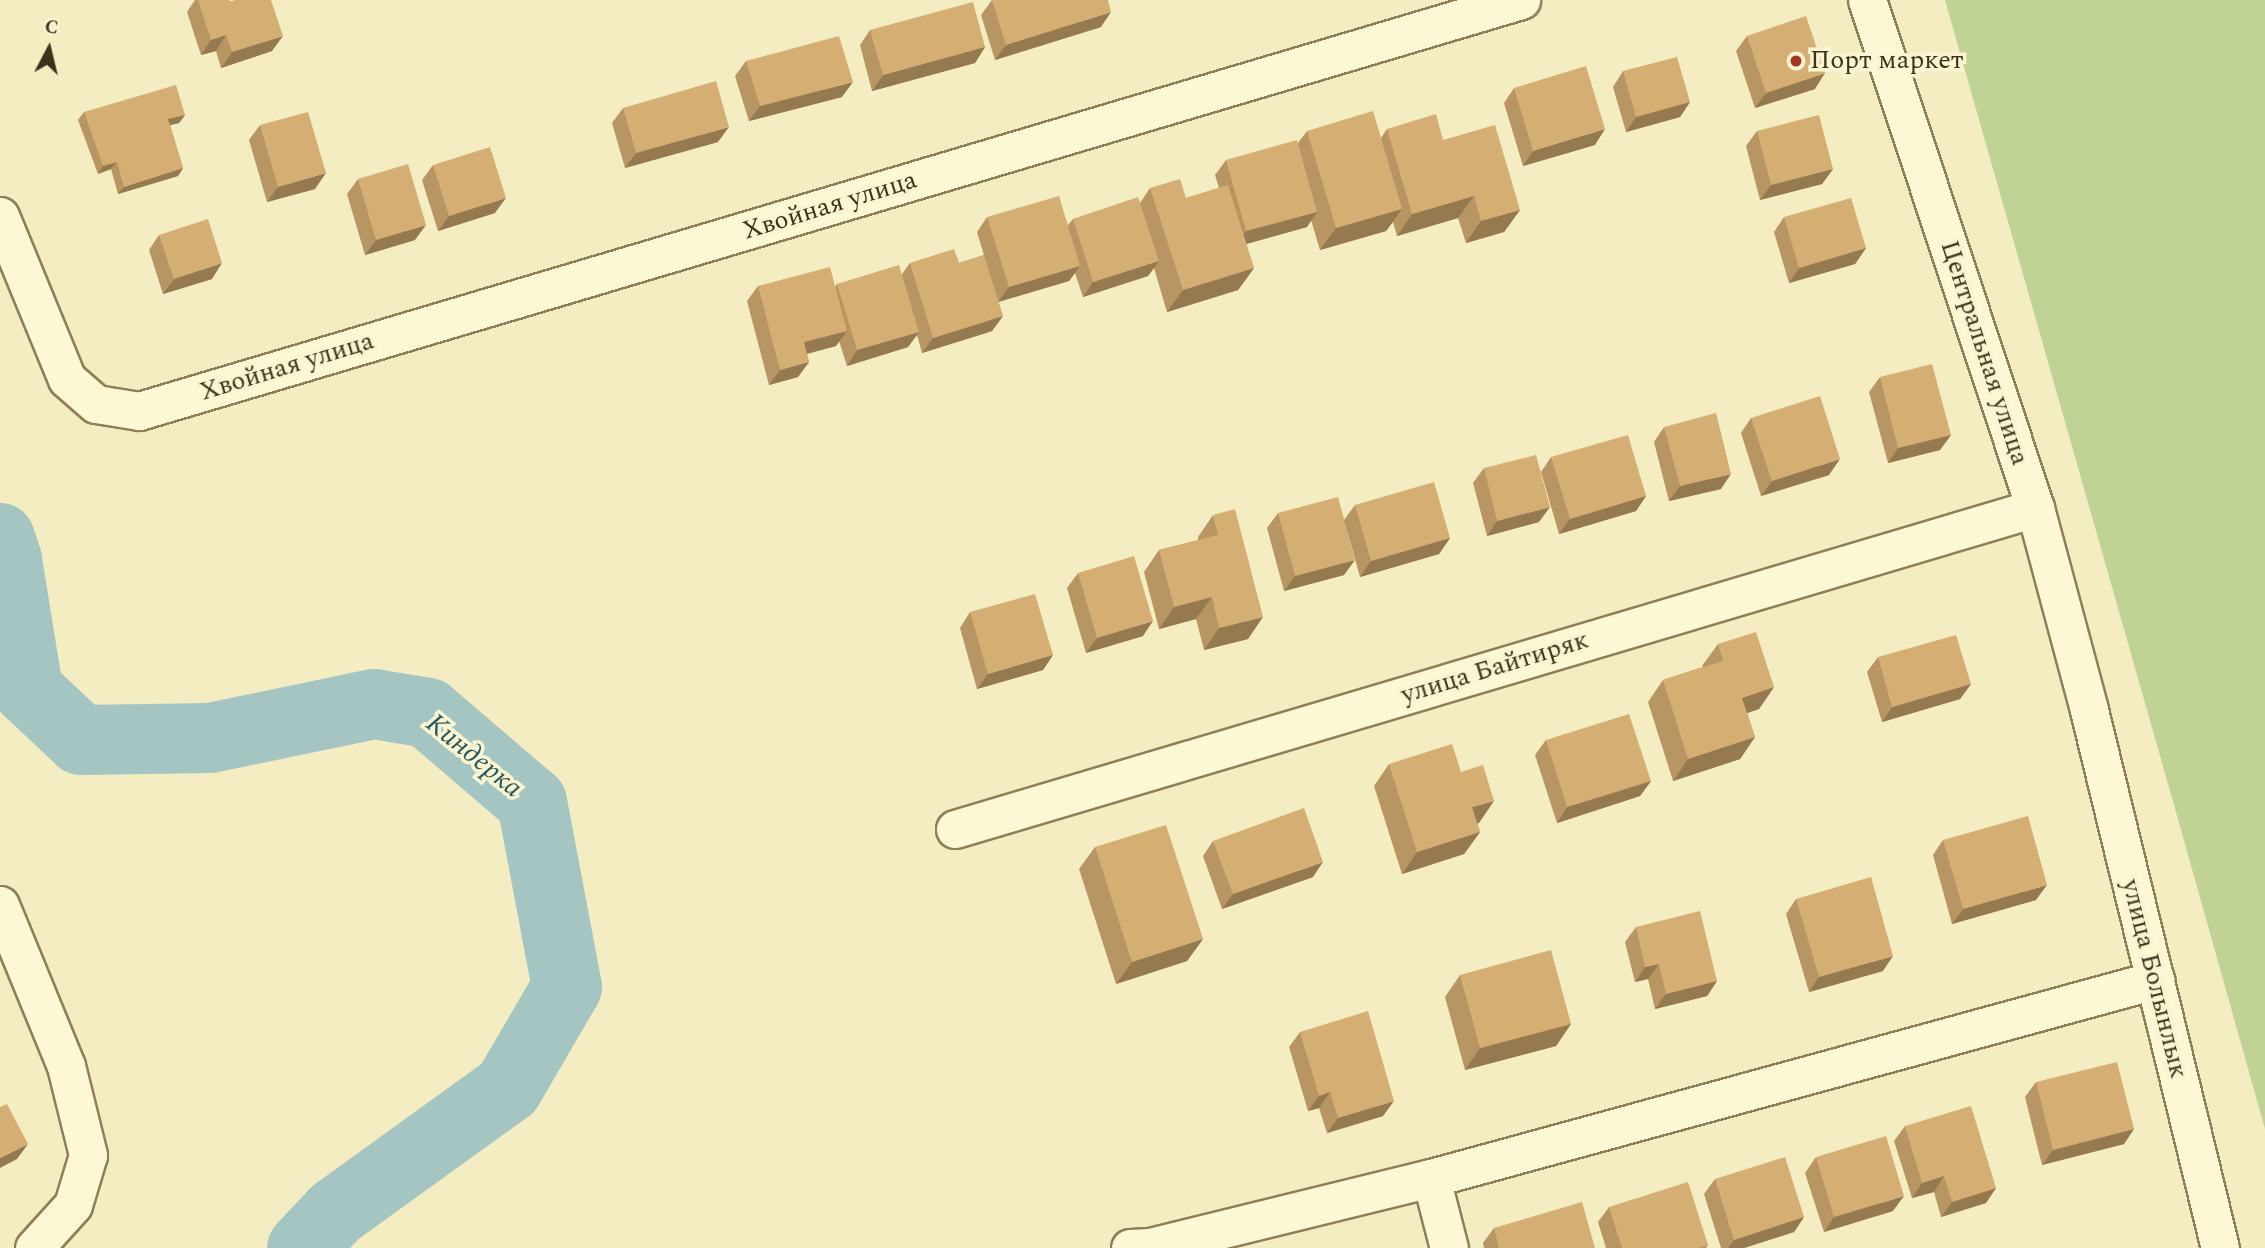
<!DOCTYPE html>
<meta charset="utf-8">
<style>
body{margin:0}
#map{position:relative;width:2265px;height:1248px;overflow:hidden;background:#f3edc1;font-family:Spectral,serif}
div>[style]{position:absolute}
.green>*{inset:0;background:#c0d294}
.river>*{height:70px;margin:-35px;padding:0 35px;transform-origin:35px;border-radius:35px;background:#a4c5c1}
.roads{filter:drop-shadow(2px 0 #8f7f56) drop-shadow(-2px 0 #8f7f56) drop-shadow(0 2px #8f7f56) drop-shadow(0 -2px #8f7f56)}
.minor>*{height:37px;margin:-18.5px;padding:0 18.5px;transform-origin:18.5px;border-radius:18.5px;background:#fcf8d6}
.wall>*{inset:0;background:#b79663}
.shaded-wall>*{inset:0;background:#957a50}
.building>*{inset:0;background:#d5ae73}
.dots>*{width:19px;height:19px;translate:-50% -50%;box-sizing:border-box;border:4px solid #f9f5d2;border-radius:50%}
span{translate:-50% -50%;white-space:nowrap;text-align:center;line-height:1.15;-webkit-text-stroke:7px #f9f5d2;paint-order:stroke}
.poi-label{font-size:26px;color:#3d321c}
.left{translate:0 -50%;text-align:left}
.street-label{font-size:26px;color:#3d321c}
.water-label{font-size:28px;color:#2a585e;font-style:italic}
.north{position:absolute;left:14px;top:14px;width:70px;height:70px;-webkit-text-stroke:5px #f9f5d2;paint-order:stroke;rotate:7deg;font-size:19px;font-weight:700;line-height:28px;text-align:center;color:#3d321c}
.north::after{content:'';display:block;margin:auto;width:24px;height:32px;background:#3d321c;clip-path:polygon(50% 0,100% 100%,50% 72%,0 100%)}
</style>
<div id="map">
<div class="green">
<div style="clip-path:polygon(1945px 0,2265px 0,2265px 1129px,2176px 812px)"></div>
</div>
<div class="river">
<div style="left:0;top:538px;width:23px;rotate:72deg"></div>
<div style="left:7px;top:560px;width:132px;rotate:80.8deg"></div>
<div style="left:28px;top:690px;width:73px;rotate:43.3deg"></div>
<div style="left:81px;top:740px;width:129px;rotate:-0.9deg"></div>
<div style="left:210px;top:738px;width:167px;rotate:-11.7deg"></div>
<div style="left:374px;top:704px;width:55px;rotate:9.5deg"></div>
<div style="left:428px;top:713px;width:137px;rotate:40.6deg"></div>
<div style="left:532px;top:802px;width:188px;rotate:79.3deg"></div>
<div style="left:567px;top:987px;width:117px;rotate:120.3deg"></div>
<div style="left:508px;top:1088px;width:213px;rotate:144.2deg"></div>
<div style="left:335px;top:1213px;width:48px;rotate:133.3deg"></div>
</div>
<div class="roads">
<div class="minor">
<div style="left:1867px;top:0;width:535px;rotate:71.7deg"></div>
<div style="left:2035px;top:508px;width:209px;rotate:75deg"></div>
<div style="left:2089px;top:710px;width:554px;rotate:76.32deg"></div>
<div style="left:0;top:216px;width:176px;rotate:67.7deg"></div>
<div style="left:67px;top:379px;width:38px;rotate:41deg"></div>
<div style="left:96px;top:404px;width:44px;rotate:9.2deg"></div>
<div style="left:139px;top:411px;width:1442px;rotate:-16.56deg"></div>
<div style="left:955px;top:829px;width:1127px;rotate:-16.55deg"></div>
<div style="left:0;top:905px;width:174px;rotate:67.7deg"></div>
<div style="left:66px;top:1066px;width:92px;rotate:76.1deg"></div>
<div style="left:88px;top:1155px;width:52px;rotate:106.7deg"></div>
<div style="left:73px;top:1205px;width:58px;rotate:132.2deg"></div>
<div style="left:1431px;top:1178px;width:72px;rotate:75.6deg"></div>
<div style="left:1130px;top:1248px;width:20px;rotate:-3deg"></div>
<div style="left:1150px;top:1247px;width:289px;rotate:-13.8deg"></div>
<div style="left:1431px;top:1178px;width:751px;rotate:-15.3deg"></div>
</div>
</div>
<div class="wall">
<div style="clip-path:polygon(195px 0,229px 0,272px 51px,221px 68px,216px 51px,201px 55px,187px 12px)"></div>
<div style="clip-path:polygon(992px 0,1101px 27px,995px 60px,981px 15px)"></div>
<div style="clip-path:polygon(870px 30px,985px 47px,975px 63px,872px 91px,860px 45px)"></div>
<div style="clip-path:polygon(1747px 36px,1815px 89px,1755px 108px,1736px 51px)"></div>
<div style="clip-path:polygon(746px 61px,842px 97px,749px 121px,735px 76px)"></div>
<div style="clip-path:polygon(1623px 71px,1690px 102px,1680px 117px,1626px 132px,1613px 87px)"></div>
<div style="clip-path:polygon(1514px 88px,1595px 145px,1523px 166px,1504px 103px)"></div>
<div style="clip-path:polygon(623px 108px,718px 142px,625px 168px,612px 123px)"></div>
<div style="clip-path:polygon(84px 112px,185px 115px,179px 123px,170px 125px,183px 168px,178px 176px,118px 194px,111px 169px,98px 174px,78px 120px)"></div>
<div style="clip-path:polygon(260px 125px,315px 189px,267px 202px,249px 140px)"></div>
<div style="clip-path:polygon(1387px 129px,1443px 140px,1520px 210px,1504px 232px,1466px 243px,1458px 218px,1397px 236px,1393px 222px,1386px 231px,1320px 250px,1311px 220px,1307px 227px,1246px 244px,1254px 268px,1238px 290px,1167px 312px,1154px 268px,1148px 276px,1083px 297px,1075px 273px,1069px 281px,998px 302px,1003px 316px,992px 331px,922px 353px,917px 335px,908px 347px,847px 366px,839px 341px,836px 346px,807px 354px,809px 362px,798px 377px,769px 385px,747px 301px,758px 286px,835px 287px,837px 284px,902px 274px,910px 263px,959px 263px,984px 255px,977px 232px,987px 217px,1068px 225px,1073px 219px,1140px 203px,1150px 188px,1186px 198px,1219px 188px,1215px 175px,1226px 160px,1298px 143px,1307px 131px,1381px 138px)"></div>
<div style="clip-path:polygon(1757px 131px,1833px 169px,1822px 184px,1760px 200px,1746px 146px)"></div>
<div style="clip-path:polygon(433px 165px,495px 213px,438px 231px,422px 180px)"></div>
<div style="clip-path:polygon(358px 179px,415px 240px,365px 255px,347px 194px)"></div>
<div style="clip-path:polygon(1784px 217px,1866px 248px,1855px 264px,1789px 283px,1774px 232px)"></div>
<div style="clip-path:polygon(159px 235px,212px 279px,163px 294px,149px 250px)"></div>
<div style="clip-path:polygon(1880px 377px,1951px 435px,1940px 450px,1888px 463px,1869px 392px)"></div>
<div style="clip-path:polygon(1751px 418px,1829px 475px,1761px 496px,1741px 433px)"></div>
<div style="clip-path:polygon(1664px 427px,1721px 489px,1669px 501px,1654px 442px)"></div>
<div style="clip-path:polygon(1551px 457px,1646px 496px,1636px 511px,1559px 534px,1541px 472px)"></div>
<div style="clip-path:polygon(1484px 468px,1539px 522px,1487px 536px,1473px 483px)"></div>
<div style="clip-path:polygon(1355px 505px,1450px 538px,1439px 554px,1360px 577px,1348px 534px,1344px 575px,1284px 591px,1267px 528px,1278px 513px,1344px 520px)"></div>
<div style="clip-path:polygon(1213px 515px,1248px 639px,1204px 650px,1196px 619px,1159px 629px,1144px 572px,1159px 550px,1198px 540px,1198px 537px)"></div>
<div style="clip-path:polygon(1078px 573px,1143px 636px,1086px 653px,1067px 588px)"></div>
<div style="clip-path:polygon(970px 612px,1053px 655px,1043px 670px,977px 689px,960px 628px)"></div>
<div style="clip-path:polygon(1718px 644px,1774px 687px,1759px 709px,1747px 713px,1755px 737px,1740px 759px,1673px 781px,1648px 702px,1663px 680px,1703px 667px,1702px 666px)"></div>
<div style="clip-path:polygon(1878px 657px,1971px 684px,1960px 699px,1882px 722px,1867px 672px)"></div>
<div style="clip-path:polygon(1546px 740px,1651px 781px,1640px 796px,1557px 823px,1535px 755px)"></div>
<div style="clip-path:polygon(1389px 764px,1461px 772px,1479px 823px,1477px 823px,1480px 832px,1464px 854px,1402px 874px,1374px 786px)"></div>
<div style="clip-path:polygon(1943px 840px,2036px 900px,1952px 924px,1933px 855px)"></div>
<div style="clip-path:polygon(1213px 841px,1313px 877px,1222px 909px,1203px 856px)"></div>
<div style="clip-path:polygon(1095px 847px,1203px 939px,1187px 961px,1116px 984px,1079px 869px)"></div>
<div style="clip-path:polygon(1796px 899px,1883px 971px,1809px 992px,1786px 914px)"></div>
<div style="clip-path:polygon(1636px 927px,1717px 981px,1707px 996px,1655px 1009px,1648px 979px,1635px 982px,1625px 942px)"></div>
<div style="clip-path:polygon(1460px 975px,1571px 1024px,1556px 1046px,1465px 1070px,1445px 997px)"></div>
<div style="clip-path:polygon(1300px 1032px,1383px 1116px,1327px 1133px,1319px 1108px,1308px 1111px,1289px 1047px)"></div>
<div style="clip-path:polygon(2036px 1082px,2134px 1129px,2124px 1144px,2042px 1165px,2025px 1097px)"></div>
<div style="clip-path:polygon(1905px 1126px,1996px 1188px,1986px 1203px,1941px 1217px,1934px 1192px,1912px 1198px,1894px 1141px)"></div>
<div style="clip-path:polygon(1816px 1157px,1893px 1211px,1824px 1232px,1805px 1173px)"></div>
<div style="clip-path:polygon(1715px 1179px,1804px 1217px,1794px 1232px,1744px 1248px,1721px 1248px,1704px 1194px)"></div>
<div style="clip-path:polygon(1609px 1207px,1708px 1245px,1706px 1248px,1606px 1248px,1598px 1222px)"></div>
<div style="clip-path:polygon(1494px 1228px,1595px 1248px,1484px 1248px,1483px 1243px)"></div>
</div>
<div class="shaded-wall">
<div style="clip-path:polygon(1111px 12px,1101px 27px,995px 60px,1006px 45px)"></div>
<div style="clip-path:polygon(226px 35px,216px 51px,201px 55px,211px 40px)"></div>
<div style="clip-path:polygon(283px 36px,272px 51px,221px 68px,232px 52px)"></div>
<div style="clip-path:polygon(985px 47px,975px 63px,872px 91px,883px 75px)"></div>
<div style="clip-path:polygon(1825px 73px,1815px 89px,1755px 108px,1766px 93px)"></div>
<div style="clip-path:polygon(853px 82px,842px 97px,749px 121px,760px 106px)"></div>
<div style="clip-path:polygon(1690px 102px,1680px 117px,1626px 132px,1636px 117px)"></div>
<div style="clip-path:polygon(185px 115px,179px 123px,163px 127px,168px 119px)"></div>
<div style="clip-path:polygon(729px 127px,718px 142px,625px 168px,636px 153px)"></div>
<div style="clip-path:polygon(1605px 129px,1595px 145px,1523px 166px,1533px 151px)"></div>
<div style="clip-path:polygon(117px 162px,111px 169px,98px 174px,103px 166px)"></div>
<div style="clip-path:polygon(183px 168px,178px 176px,118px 194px,124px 187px)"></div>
<div style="clip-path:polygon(1833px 169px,1822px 184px,1760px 200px,1771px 185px)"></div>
<div style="clip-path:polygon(326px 173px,315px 189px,267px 202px,278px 187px)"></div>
<div style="clip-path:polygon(1474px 196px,1458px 218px,1397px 236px,1412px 214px)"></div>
<div style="clip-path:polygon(506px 198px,495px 213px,438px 231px,449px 216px)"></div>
<div style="clip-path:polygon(1402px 209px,1386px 231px,1320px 250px,1336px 228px)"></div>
<div style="clip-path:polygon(1520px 210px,1504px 232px,1466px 243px,1481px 221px)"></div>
<div style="clip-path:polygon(1317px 212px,1307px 227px,1236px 247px,1246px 231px)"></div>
<div style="clip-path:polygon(426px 225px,415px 240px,365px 255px,376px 240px)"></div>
<div style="clip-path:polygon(1866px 248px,1855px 264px,1789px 283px,1799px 268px)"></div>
<div style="clip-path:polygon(1159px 261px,1148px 276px,1083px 297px,1093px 282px)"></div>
<div style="clip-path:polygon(222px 263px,212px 279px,163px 294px,174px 279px)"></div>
<div style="clip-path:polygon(1080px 266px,1069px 281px,998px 302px,1009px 287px)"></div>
<div style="clip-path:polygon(1254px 268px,1238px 290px,1167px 312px,1183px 290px)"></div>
<div style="clip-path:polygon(1003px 316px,992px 331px,922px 353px,933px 338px)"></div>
<div style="clip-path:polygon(847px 331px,836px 346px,794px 357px,804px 342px)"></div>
<div style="clip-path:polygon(919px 332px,908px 347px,847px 366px,857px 350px)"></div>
<div style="clip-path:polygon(809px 362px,798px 377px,769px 385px,780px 370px)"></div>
<div style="clip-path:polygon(1951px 435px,1940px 450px,1888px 463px,1898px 448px)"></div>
<div style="clip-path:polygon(1840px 459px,1829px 475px,1761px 496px,1772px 481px)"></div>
<div style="clip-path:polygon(1731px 474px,1721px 489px,1669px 501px,1680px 486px)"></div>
<div style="clip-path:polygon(1646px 496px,1636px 511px,1559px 534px,1570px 519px)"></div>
<div style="clip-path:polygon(1550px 507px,1539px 522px,1487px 536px,1497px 521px)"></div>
<div style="clip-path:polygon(1450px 538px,1439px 554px,1360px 577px,1371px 561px)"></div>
<div style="clip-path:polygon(1355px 560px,1344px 575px,1284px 591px,1295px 576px)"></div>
<div style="clip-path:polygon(1212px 597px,1196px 619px,1159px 629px,1174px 607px)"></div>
<div style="clip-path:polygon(1263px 617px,1248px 639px,1204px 650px,1219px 628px)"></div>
<div style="clip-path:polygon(1153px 621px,1143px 636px,1086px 653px,1097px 638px)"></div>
<div style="clip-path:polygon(1053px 655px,1043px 670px,977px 689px,988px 674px)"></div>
<div style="clip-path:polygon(1971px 684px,1960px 699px,1882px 722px,1892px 707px)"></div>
<div style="clip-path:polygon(1774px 687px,1759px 709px,1727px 720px,1742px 698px)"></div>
<div style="clip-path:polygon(1755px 737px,1740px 759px,1673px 781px,1688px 759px)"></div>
<div style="clip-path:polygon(1651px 781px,1640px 796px,1557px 823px,1567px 807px)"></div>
<div style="clip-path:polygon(1494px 801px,1479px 823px,1457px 829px,1472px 807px)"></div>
<div style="clip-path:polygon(1480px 832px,1464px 854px,1402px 874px,1417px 852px)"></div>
<div style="clip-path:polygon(1323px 862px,1313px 877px,1222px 909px,1233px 894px)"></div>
<div style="clip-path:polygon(2047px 885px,2036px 900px,1952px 924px,1963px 909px)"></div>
<div style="clip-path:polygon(1203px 939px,1187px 961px,1116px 984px,1132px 962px)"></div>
<div style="clip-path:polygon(1893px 956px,1883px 971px,1809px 992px,1819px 977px)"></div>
<div style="clip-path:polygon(1659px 964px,1648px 979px,1635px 982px,1645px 967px)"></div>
<div style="clip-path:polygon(1717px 981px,1707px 996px,1655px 1009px,1666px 994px)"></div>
<div style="clip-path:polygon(1571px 1024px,1556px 1046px,1465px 1070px,1480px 1048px)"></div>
<div style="clip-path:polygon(1330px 1092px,1319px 1108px,1308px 1111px,1319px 1096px)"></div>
<div style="clip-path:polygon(1394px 1101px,1383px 1116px,1327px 1133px,1338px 1118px)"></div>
<div style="clip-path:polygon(2134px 1129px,2124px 1144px,2042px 1165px,2053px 1150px)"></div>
<div style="clip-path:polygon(28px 1144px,17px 1159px,0 1168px,0 1158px)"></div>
<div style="clip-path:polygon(1944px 1176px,1934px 1192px,1912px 1198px,1922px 1183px)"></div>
<div style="clip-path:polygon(1996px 1188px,1986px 1203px,1941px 1217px,1952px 1202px)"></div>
<div style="clip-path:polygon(1904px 1196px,1893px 1211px,1824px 1232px,1834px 1217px)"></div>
<div style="clip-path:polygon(1804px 1217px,1794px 1232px,1744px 1248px,1728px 1248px,1734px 1240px)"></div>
</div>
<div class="building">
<div style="clip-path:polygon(198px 0,229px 0,229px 2px,235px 0,271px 0,283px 36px,232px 52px,226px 35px,211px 40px)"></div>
<div style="clip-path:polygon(992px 0,1108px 0,1111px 12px,1006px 45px)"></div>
<div style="clip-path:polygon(973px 2px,985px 47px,883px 75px,870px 30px)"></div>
<div style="clip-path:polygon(1806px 16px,1825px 73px,1766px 93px,1747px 36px)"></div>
<div style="clip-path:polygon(839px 36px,853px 82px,760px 106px,746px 61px)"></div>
<div style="clip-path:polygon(1677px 57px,1690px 102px,1636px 117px,1623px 71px)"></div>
<div style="clip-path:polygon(1586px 66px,1605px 129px,1533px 151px,1514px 88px)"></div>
<div style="clip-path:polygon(716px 81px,729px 127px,636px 153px,623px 108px)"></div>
<div style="clip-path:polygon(176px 85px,185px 115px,168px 119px,183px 168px,124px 187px,117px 162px,103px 166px,84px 112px)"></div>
<div style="clip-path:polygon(1373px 111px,1402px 209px,1336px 228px,1307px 131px)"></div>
<div style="clip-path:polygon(308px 112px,326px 173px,278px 187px,260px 125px)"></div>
<div style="clip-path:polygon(1436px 114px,1443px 140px,1495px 125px,1520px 210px,1481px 221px,1474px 196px,1412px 214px,1387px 129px)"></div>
<div style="clip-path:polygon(1819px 115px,1833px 169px,1771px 185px,1757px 131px)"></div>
<div style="clip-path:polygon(1297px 140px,1317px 212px,1246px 231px,1226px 160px)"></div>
<div style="clip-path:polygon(490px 147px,506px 198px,449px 216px,433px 165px)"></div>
<div style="clip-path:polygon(408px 164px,426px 225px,376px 240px,358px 179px)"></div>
<div style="clip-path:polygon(1180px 179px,1186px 198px,1228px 185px,1254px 268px,1183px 290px,1150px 188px)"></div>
<div style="clip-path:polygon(1059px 196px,1080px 266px,1009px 287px,987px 217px)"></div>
<div style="clip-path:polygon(1138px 197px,1159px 261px,1093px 282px,1073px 219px)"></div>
<div style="clip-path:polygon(1851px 198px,1866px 248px,1799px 268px,1784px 217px)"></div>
<div style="clip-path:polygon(208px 219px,222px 263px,174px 279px,159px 235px)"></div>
<div style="clip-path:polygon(954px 249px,959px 263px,984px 255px,1003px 316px,933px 338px,910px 263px)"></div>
<div style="clip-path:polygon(899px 265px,919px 332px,857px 350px,837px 284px)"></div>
<div style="clip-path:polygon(830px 267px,847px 331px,804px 342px,809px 362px,780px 370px,758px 286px)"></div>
<div style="clip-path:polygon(1932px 364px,1951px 435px,1898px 448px,1880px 377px)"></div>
<div style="clip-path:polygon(1820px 396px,1840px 459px,1772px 481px,1751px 418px)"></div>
<div style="clip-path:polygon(1716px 413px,1731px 474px,1680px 486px,1664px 427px)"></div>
<div style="clip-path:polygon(1628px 435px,1646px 496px,1570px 519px,1551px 457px)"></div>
<div style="clip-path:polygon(1536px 455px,1550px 507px,1497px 521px,1484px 468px)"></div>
<div style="clip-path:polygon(1434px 482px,1450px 538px,1371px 561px,1355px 505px)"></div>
<div style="clip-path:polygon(1338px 497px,1355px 560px,1295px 576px,1278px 513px)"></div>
<div style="clip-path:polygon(1235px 509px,1263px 617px,1219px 628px,1212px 597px,1174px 607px,1159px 550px,1218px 535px,1213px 515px)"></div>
<div style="clip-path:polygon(1134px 556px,1153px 621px,1097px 638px,1078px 573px)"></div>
<div style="clip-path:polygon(1035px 594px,1053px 655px,988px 674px,970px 612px)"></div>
<div style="clip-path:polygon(1756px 632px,1774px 687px,1742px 698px,1755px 737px,1688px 759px,1663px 680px,1723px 661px,1718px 644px)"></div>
<div style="clip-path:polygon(1956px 635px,1971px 684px,1892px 707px,1878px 657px)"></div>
<div style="clip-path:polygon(1629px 714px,1651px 781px,1567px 807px,1546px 740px)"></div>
<div style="clip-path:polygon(1452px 744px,1461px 772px,1483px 765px,1494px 801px,1472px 807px,1480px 832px,1417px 852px,1389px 764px)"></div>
<div style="clip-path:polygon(1304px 808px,1323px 862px,1233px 894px,1213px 841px)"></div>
<div style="clip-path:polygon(2028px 816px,2047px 885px,1963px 909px,1943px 840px)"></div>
<div style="clip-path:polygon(1166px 825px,1203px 939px,1132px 962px,1095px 847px)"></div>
<div style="clip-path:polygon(1871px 877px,1893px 956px,1819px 977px,1796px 899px)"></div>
<div style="clip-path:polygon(1700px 911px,1717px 981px,1666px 994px,1659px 964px,1645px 967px,1636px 927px)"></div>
<div style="clip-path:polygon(1551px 950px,1571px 1024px,1480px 1048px,1460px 975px)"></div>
<div style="clip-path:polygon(1368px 1011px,1394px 1101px,1338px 1118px,1330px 1092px,1319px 1096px,1300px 1032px)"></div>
<div style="clip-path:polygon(2117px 1062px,2134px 1129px,2053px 1150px,2036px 1082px)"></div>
<div style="clip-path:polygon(7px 1104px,28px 1144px,0 1158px,0 1107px)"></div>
<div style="clip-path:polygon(1971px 1106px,1996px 1188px,1952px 1202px,1944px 1176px,1922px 1183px,1905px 1126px)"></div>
<div style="clip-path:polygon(1886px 1136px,1904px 1196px,1834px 1217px,1816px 1157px)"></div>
<div style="clip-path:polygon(1785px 1157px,1804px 1217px,1734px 1240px,1715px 1179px)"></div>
<div style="clip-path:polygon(1688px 1182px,1708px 1245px,1698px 1248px,1622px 1248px,1609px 1207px)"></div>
<div style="clip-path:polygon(1582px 1202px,1595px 1248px,1499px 1248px,1494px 1228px)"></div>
</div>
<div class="dots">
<div style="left:1796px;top:61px;background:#a5371f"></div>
</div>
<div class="poi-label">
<span class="left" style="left:1810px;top:61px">Порт маркет</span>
</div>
<div class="street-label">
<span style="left:830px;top:206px;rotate:-17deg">Хвойная улица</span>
<span style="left:1984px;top:353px;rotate:72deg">Центральная улица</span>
<span style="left:287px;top:367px;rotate:-17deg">Хвойная улица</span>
<span style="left:1495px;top:668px;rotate:-17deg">улица Байтиряк</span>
<span style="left:2154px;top:979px;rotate:76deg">улица Болынлык</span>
</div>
<div class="water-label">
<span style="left:474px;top:756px;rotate:39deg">Киндерка</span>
</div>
<div class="north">С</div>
</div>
